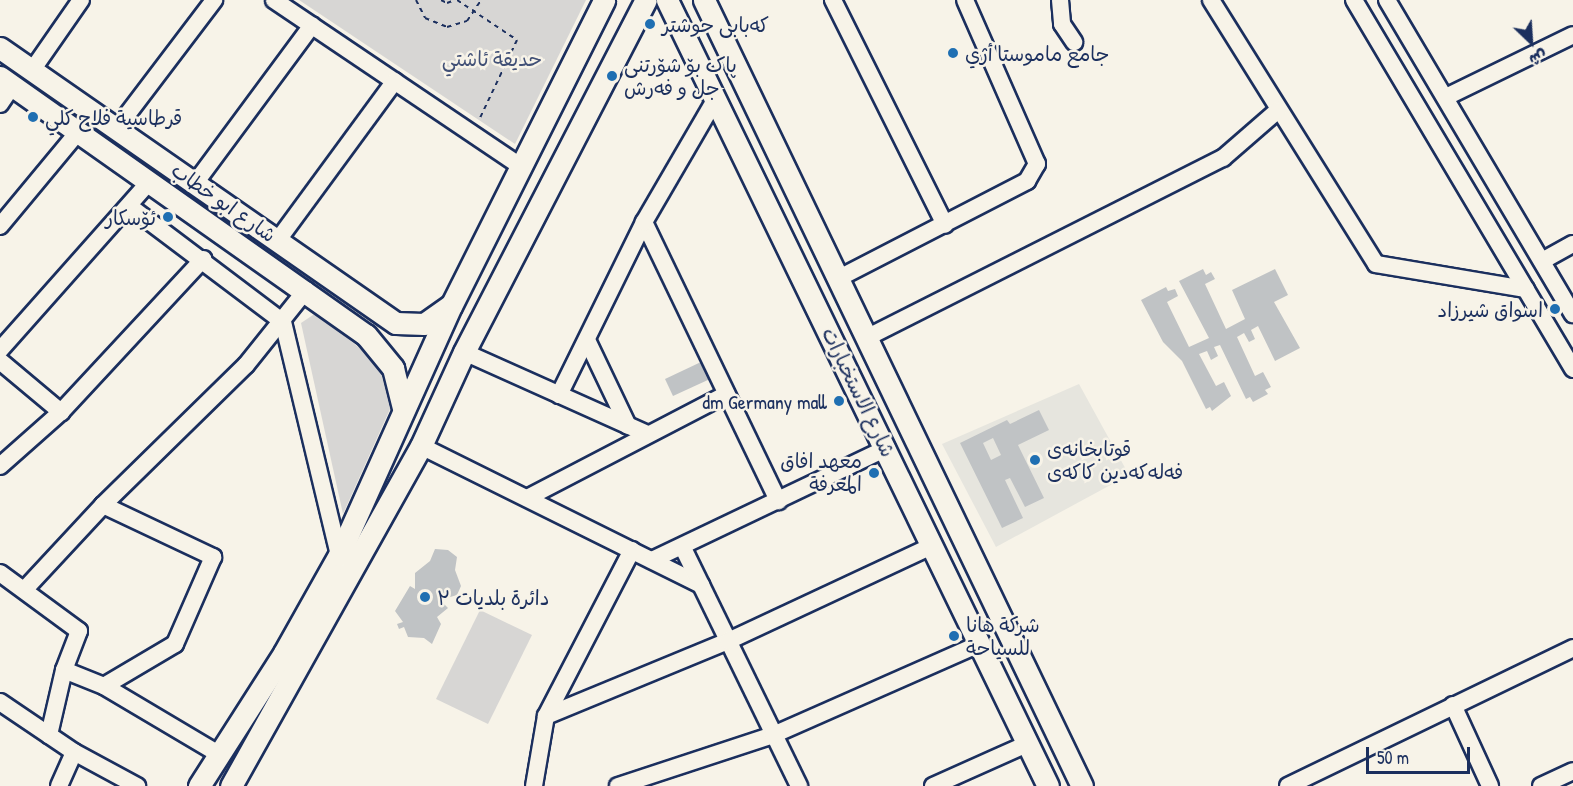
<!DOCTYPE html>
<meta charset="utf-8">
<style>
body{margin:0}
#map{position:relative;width:1573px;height:786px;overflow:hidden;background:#f7f3e8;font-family:"Patrick Hand","Playpen Sans Arabic",sans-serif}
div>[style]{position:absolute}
.built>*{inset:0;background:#e6e5de}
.green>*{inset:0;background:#d7d6d4}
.building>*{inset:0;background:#c0c3c5}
.path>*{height:2px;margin-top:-1px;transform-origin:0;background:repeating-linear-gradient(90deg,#1b2f5e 0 4.5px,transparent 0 9px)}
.roads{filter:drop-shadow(2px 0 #1b2f5e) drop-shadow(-2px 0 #1b2f5e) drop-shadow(0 2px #1b2f5e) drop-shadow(0 -2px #1b2f5e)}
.minor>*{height:16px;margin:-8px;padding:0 8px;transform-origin:8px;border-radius:8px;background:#f7f3e8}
.major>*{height:21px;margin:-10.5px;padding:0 10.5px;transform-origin:10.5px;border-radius:10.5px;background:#f7f3e8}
.dots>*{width:16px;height:16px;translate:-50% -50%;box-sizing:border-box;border:3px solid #f7f3e8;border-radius:50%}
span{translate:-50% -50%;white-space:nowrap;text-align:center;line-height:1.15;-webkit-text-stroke:5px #f7f3e8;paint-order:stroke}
.poi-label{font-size:20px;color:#1b2f5e}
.left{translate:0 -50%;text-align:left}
.right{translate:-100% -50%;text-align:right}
.park-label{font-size:20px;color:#415076}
.street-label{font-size:20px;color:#1b2f5e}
.north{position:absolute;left:1501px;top:12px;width:60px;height:60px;-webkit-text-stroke:4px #f7f3e8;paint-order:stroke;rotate:155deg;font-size:16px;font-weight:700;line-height:24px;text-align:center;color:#1b2f5e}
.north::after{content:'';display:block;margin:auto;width:21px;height:27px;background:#1b2f5e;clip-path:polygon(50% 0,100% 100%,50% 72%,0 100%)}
.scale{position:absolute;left:1366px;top:747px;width:104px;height:27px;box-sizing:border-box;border:3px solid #1b2f5e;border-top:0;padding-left:8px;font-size:18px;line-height:21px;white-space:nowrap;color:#1b2f5e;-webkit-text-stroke:4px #f7f3e8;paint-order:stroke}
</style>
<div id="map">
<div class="built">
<div style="clip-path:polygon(1079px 384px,1129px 475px,996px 547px,942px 444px)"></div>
</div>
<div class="green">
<div style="clip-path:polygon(299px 0,586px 0,515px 144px)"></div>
<div style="clip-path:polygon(316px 313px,377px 362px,389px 397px,390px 409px,343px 514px,301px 323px)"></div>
<div style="clip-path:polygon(480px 610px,532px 635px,488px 724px,436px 699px)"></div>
</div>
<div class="building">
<div style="clip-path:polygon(1203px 269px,1206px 275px,1211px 272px,1215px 279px,1205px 284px,1226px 329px,1245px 319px,1232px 290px,1275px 269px,1288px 295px,1274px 302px,1300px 348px,1275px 361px,1258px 326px,1251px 330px,1255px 339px,1249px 342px,1244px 333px,1237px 337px,1255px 376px,1263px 372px,1271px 387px,1265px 390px,1268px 394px,1253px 402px,1250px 397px,1246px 399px,1220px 345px,1214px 347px,1218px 356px,1211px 360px,1207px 351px,1199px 354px,1216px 386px,1224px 382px,1231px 396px,1212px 411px,1210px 407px,1206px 409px,1182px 361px,1163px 342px,1141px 300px,1166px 287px,1168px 291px,1175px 289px,1178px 296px,1167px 302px,1189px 347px,1209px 338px,1179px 281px)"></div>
<div style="clip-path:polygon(701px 362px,710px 379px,673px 396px,665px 379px)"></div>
<div style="clip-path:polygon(evenodd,1039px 410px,1049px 430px,1018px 445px,1044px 498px,1025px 507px,1010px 478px,1005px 480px,1023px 518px,1002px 528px,960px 443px,1007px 420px,1010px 424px,1039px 410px,993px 438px,1001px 455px,991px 460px,983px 443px,993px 438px)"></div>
<div style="clip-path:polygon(435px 549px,448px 550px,457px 557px,455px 570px,461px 586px,457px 595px,440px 600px,448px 608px,437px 617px,441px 624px,432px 644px,424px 638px,408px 637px,404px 627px,399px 629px,397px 624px,403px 622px,395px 611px,410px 586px,415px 589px,415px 573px,430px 561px)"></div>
</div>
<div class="path">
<div style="left:416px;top:0;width:20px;rotate:63deg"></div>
<div style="left:425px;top:18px;width:24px;rotate:22deg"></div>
<div style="left:447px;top:27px;width:21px;rotate:-17deg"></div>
<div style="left:467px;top:21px;width:25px;rotate:-56deg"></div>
<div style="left:441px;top:0;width:7px;rotate:27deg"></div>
<div style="left:447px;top:3px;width:9px;rotate:-21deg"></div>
<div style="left:457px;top:0;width:72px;rotate:33.7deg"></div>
<div style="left:517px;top:40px;width:89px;rotate:115.4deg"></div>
</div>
<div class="roads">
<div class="minor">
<div style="left:274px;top:0;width:295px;rotate:34deg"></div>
<div style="left:833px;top:0;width:251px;rotate:63.5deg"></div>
<div style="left:1060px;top:0;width:24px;rotate:85deg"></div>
<div style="left:1062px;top:24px;width:22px;rotate:56deg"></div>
<div style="left:1211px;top:0;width:311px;rotate:58deg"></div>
<div style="left:1376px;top:264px;width:152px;rotate:9.5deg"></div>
<div style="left:1354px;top:0;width:429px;rotate:59.3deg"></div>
<div style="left:1387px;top:0;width:365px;rotate:59.4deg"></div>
<div style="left:33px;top:69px;width:84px;rotate:-55.2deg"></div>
<div style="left:1446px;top:97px;width:141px;rotate:-26deg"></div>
<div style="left:0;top:104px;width:23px;rotate:-56deg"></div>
<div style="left:117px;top:128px;width:161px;rotate:-52.8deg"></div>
<div style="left:196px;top:182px;width:195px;rotate:-53.5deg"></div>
<div style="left:129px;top:206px;width:193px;rotate:37deg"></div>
<div style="left:283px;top:322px;width:240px;rotate:76.5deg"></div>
<div style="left:644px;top:222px;width:310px;rotate:64.3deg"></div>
<div style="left:0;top:226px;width:122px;rotate:-50.3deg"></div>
<div style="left:278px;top:240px;width:197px;rotate:-53.7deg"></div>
<div style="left:1542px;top:261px;width:35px;rotate:-29deg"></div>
<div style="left:839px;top:278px;width:212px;rotate:-27.3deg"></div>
<div style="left:1027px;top:181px;width:20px;rotate:-60deg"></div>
<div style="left:1037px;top:164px;width:179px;rotate:-113.7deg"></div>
<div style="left:866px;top:338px;width:400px;rotate:-26.8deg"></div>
<div style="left:1223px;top:158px;width:72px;rotate:-41deg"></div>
<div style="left:587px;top:340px;width:95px;rotate:64.5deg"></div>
<div style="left:0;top:350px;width:225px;rotate:-48.4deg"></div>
<div style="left:464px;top:352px;width:201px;rotate:24.1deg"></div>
<div style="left:0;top:361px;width:80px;rotate:39.9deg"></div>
<div style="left:559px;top:395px;width:193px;rotate:-63.8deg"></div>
<div style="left:644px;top:222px;width:141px;rotate:-59.8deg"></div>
<div style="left:421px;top:446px;width:313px;rotate:26.4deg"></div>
<div style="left:0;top:466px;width:81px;rotate:-41.5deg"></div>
<div style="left:61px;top:412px;width:209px;rotate:-47.1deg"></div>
<div style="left:527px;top:498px;width:225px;rotate:-27.5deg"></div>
<div style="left:103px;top:505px;width:200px;rotate:-44.4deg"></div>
<div style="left:246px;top:365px;width:96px;rotate:-51.3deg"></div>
<div style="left:683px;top:548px;width:265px;rotate:64deg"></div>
<div style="left:652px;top:560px;width:260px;rotate:-25.5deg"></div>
<div style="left:0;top:573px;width:98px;rotate:36.3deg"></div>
<div style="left:79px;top:631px;width:42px;rotate:111deg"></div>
<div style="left:64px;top:670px;width:67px;rotate:103deg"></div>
<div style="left:26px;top:588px;width:113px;rotate:-47.1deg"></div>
<div style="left:103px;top:505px;width:122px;rotate:25.3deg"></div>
<div style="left:213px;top:557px;width:95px;rotate:113.6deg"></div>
<div style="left:175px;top:644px;width:82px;rotate:149.4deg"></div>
<div style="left:64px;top:670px;width:43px;rotate:21.8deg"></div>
<div style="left:104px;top:686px;width:135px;rotate:30.7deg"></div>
<div style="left:0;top:702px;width:89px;rotate:34deg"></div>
<div style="left:74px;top:752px;width:72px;rotate:28.4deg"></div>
<div style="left:1453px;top:705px;width:89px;rotate:65.4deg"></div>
<div style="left:546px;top:716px;width:197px;rotate:-22.4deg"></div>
<div style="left:728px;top:641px;width:225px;rotate:-25deg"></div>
<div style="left:59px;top:786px;width:37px;rotate:-66deg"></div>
<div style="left:534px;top:786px;width:71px;rotate:-80.3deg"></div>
<div style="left:546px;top:716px;width:187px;rotate:-62.6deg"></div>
<div style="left:618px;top:786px;width:163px;rotate:-18.2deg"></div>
<div style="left:773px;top:735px;width:225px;rotate:-23.8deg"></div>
<div style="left:933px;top:786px;width:103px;rotate:-24.1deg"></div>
<div style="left:1288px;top:786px;width:317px;rotate:-25.8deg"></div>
<div style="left:1541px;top:786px;width:35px;rotate:-25deg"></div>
</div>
<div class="major">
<div style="left:667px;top:0;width:873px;rotate:64.14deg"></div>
<div style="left:704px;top:0;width:872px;rotate:64.32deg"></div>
<div style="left:0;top:48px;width:482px;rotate:34.8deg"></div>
<div style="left:396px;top:323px;width:28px;rotate:2deg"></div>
<div style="left:424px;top:324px;width:32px;rotate:-35deg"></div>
<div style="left:0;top:77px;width:448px;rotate:35.2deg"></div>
<div style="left:366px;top:335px;width:43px;rotate:50.7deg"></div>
<div style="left:393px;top:368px;width:41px;rotate:76deg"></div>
<div style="left:199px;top:786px;width:158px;rotate:-57.4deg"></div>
<div style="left:284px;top:653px;width:112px;rotate:-60.7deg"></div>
<div style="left:339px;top:555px;width:273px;rotate:-65.8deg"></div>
<div style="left:451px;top:306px;width:342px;rotate:-63.4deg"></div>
<div style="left:231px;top:786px;width:389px;rotate:-60.8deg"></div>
<div style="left:421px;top:446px;width:103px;rotate:-65.4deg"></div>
<div style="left:464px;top:352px;width:396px;rotate:-62.7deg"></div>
</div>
</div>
<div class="dots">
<div style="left:650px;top:24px;background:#1f6fb2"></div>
<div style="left:953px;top:53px;background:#1f6fb2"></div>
<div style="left:612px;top:76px;background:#1f6fb2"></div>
<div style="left:33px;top:117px;background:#1f6fb2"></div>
<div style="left:168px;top:217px;background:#1f6fb2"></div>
<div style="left:1555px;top:309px;background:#1f6fb2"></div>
<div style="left:839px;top:401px;background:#1f6fb2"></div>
<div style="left:1035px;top:460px;background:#1f6fb2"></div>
<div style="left:874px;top:473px;background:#1f6fb2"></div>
<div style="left:425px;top:597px;background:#1f6fb2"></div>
<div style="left:954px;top:636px;background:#1f6fb2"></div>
</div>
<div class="poi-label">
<span class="left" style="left:662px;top:24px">کەبابی حوشتر</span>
<span class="left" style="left:965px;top:53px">جامع ماموستا أژي</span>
<span class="left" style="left:624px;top:76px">پاک بۆ شۆرتنی<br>جل و فەرش</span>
<span class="left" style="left:45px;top:117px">قرطاسية فلاح كلي</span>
<span class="right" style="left:156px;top:217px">ئۆسکار</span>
<span class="right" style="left:1543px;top:309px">اسواق شيرزاد</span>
<span class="right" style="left:827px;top:401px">dm Germany mall</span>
<span class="left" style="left:1047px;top:460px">قوتابخانەی<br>فەلەکەدین کاکەی</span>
<span class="right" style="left:862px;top:472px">معهد افاق<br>المعرفة</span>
<span class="left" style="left:437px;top:597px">دائرة بلديات ٣</span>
<span class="left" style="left:966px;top:636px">شركة هانا<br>للسياحة</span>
</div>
<div class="park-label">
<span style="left:492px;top:58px">حديقة ئاشتي</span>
</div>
<div class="street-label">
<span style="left:224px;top:202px;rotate:35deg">شارع ابو خطاب</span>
<span style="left:859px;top:392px;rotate:64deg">شارع الاستخبارات</span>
</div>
<div class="north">ش</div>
<div class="scale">50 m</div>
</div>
